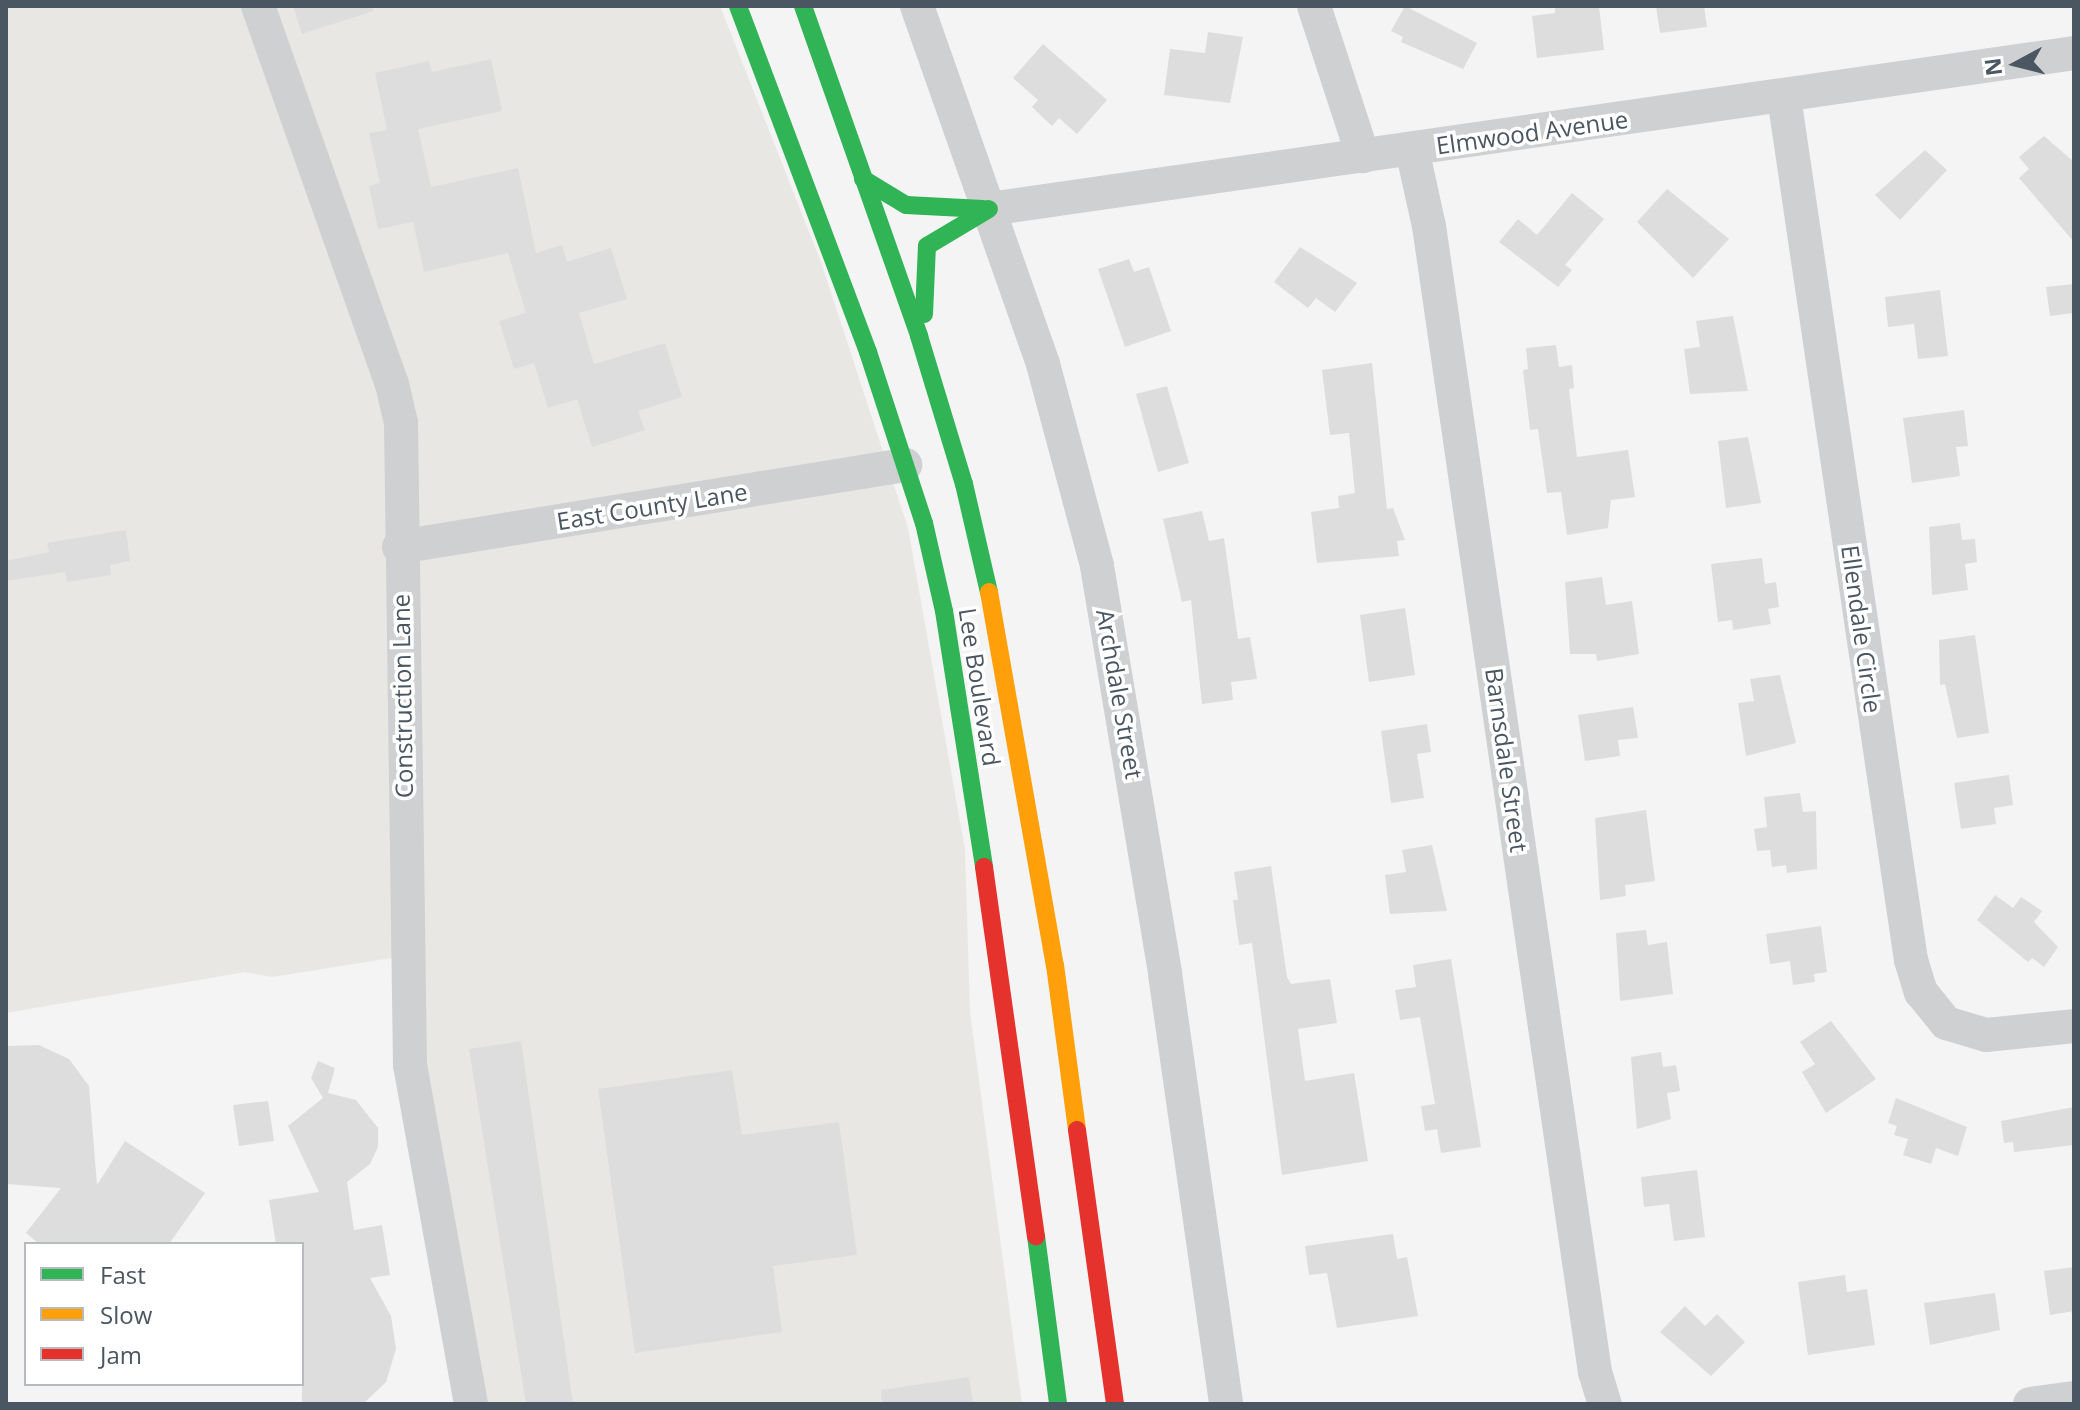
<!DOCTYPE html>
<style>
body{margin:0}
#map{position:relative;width:2080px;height:1410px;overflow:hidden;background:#f4f4f4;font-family:"Open Sans",sans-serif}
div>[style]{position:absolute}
.commercial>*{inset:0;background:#e8e7e3}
.building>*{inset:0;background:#ddddde}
.street>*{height:34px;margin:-17px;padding:0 17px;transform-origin:17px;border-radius:17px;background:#ced0d2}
.fast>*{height:18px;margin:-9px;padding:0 9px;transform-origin:9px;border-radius:9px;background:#30b455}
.slow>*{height:18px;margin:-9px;padding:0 9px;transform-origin:9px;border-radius:9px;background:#ff9f0a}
.jam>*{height:18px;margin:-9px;padding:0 9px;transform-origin:9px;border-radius:9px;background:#e5322d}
span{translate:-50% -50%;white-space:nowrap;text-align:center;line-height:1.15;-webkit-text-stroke:7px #fff;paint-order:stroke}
.street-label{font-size:24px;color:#4a5661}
.frame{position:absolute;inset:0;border:8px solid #4a5661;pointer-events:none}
.legend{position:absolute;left:24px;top:1242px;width:280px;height:144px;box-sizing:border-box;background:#fff;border:2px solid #b7bbc0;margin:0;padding:10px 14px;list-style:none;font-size:24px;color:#4a5661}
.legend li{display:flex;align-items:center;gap:16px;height:40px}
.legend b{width:40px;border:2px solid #b7bbc0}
.north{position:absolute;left:1976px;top:24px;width:80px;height:80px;-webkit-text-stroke:6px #fff;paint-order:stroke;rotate:263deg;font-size:22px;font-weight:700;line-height:32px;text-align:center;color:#4a5661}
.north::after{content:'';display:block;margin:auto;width:28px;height:36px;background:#4a5661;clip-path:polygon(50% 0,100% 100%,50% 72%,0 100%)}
</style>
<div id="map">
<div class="commercial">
<div style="clip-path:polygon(6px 6px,720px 6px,821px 262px,908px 528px,965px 850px,970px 1012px,1022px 1404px,462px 1404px,405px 956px,272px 977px,245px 972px,6px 1013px)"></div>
</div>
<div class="building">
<div style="clip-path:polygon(293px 6px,372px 6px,373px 11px,302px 34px)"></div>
<div style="clip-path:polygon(1405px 6px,1477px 43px,1463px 69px,1401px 42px,1403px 37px,1391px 31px)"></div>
<div style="clip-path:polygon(1555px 6px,1599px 6px,1604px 50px,1537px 58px,1532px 16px,1555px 13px)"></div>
<div style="clip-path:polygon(1656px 6px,1704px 6px,1707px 27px,1660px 33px)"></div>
<div style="clip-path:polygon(1208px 32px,1243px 37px,1230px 103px,1164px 95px,1170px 49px,1205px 53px)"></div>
<div style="clip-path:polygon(1043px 44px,1107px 100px,1077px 134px,1059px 118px,1052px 126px,1032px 107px,1038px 100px,1013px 78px)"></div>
<div style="clip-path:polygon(491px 59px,502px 111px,418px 129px,431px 187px,518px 168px,536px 253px,562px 245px,567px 262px,611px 248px,627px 299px,579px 313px,594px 364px,665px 343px,682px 397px,638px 411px,645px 430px,592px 447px,577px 399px,548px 408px,534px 363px,514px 369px,499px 321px,526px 313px,508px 253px,424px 272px,413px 222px,378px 229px,369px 186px,380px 183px,369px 133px,387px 130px,375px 73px,429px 61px,432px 72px)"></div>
<div style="clip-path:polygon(2044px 136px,2074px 162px,2074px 242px,2019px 178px,2029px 169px,2019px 157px)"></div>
<div style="clip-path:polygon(1925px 150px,1947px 170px,1900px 220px,1875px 195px)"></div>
<div style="clip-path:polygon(1667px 189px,1729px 239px,1693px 278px,1637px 222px)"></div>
<div style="clip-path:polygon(1572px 193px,1604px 219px,1565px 265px,1572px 270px,1558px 287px,1499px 242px,1518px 219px,1537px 235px)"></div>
<div style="clip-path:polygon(1300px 247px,1357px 283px,1335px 312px,1316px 298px,1308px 308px,1274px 282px)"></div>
<div style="clip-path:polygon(1129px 259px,1134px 272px,1149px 267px,1171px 331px,1125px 347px,1098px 269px)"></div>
<div style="clip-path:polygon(2074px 284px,2074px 313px,2050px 316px,2046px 287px)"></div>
<div style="clip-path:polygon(1940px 290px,1948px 356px,1918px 359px,1914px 324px,1888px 327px,1885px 297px)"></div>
<div style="clip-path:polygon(1733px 316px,1748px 391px,1690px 394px,1684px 349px,1700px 347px,1696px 321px)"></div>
<div style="clip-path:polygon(1556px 345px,1559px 367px,1572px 365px,1574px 388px,1569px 389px,1577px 457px,1628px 450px,1635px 497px,1611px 500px,1608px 528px,1567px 535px,1561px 492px,1547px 493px,1538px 429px,1530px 430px,1523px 370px,1528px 369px,1526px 348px)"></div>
<div style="clip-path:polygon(1372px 363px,1387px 509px,1393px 508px,1405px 540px,1397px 541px,1399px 556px,1317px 563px,1311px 512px,1339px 508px,1338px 496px,1355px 493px,1349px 433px,1330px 435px,1322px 370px)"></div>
<div style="clip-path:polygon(1167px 386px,1189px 463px,1158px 472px,1136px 394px)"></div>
<div style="clip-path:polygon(1964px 410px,1968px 446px,1956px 447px,1960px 476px,1912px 483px,1903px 418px)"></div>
<div style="clip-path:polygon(1748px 437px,1761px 503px,1726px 508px,1718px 441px)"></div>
<div style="clip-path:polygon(1202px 511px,1209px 541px,1224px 538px,1238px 639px,1250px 637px,1257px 679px,1231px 682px,1233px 700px,1202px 704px,1191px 600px,1182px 602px,1163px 519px)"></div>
<div style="clip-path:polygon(1960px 523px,1962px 540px,1975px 539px,1977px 562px,1965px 564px,1968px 590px,1932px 595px,1929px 527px)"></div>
<div style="clip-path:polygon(126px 530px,130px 561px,110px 565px,111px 575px,67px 582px,65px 572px,6px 581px,6px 561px,49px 552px,47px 543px)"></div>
<div style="clip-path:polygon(1762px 558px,1765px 584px,1776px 582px,1779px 607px,1768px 609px,1771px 624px,1733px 630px,1732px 620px,1718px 622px,1711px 564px)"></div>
<div style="clip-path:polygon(1602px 577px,1606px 605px,1632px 601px,1639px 654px,1597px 661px,1596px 654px,1570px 654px,1565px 582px)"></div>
<div style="clip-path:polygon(1405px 608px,1415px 675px,1369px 682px,1360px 615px)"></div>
<div style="clip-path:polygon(1975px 635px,1989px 733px,1957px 738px,1945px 684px,1940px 685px,1939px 640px)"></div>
<div style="clip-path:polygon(1780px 675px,1796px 743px,1746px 756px,1738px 703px,1754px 701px,1750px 679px)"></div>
<div style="clip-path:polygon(1633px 707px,1638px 738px,1618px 740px,1620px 756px,1585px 761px,1578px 715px)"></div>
<div style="clip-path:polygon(1427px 724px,1431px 752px,1417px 754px,1424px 798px,1391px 803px,1381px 731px)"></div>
<div style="clip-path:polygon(2009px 775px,2013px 805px,1994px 808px,1996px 824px,1961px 829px,1954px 783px)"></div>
<div style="clip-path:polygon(1800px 793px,1803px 812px,1816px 811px,1817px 869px,1787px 873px,1786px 865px,1772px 867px,1770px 850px,1757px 851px,1754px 829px,1767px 827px,1764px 797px)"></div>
<div style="clip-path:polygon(1646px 810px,1655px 881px,1625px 885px,1626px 896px,1600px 900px,1595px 818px)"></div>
<div style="clip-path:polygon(1432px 845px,1447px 911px,1390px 914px,1385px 875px,1406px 872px,1402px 850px)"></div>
<div style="clip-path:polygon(1271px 866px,1287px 977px,1291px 984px,1330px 979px,1337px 1023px,1298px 1029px,1305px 1081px,1354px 1073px,1368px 1161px,1282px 1175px,1252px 943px,1239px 945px,1233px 900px,1238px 900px,1234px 872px)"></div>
<div style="clip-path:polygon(1995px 895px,2013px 908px,2021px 897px,2042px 911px,2034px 922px,2058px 947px,2044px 967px,2032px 958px,2028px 962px,1977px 920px)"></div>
<div style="clip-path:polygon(1821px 926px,1827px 972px,1814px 974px,1815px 982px,1793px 985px,1790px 961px,1770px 964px,1766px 934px)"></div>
<div style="clip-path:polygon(1646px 930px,1648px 945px,1667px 942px,1673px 994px,1620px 1001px,1616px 933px)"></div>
<div style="clip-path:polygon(1451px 959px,1481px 1147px,1441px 1153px,1437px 1129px,1425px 1131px,1421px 1106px,1435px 1104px,1420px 1017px,1400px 1020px,1395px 990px,1416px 987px,1413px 965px)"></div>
<div style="clip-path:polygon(1831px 1021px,1876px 1079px,1826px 1113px,1802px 1072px,1815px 1064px,1800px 1042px)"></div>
<div style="clip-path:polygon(521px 1041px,573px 1404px,526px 1404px,469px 1049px)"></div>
<div style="clip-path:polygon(39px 1045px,69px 1059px,89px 1086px,97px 1185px,125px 1141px,205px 1193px,169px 1244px,39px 1244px,26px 1233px,61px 1188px,6px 1184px,6px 1046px)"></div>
<div style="clip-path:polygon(1661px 1052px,1663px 1067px,1676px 1065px,1680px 1091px,1667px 1093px,1671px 1119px,1637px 1129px,1631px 1057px)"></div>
<div style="clip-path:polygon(318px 1061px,335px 1068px,328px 1093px,356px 1100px,378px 1128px,378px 1147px,370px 1164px,347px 1182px,354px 1230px,382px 1225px,390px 1275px,370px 1278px,391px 1316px,396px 1349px,386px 1382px,363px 1404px,302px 1404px,302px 1244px,276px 1244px,269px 1200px,319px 1192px,288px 1126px,323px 1098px,311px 1078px)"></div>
<div style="clip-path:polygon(732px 1070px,742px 1135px,839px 1122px,857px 1255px,773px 1266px,782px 1332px,635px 1353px,598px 1089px)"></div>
<div style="clip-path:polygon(1896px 1098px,1967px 1127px,1958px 1156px,1936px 1148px,1931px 1164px,1903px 1155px,1908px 1139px,1894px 1135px,1897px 1126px,1888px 1123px)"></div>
<div style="clip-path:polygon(268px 1101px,274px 1141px,239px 1146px,233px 1105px)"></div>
<div style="clip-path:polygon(2074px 1107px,2074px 1145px,2014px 1152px,2013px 1142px,2004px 1143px,2001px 1121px)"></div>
<div style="clip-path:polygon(1697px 1170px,1705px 1237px,1674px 1241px,1669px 1204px,1644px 1207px,1641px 1177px)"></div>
<div style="clip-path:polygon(1393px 1234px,1397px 1259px,1407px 1257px,1418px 1316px,1337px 1328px,1327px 1273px,1309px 1275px,1305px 1246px)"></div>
<div style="clip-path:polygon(2074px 1267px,2074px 1311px,2050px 1315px,2044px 1271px)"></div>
<div style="clip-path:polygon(1845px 1275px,1847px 1292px,1867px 1289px,1875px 1345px,1808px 1355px,1798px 1282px)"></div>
<div style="clip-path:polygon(1995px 1293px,2000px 1330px,1930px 1345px,1924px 1303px)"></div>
<div style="clip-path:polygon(1685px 1306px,1705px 1326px,1717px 1314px,1745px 1342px,1711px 1376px,1660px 1332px)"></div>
<div style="clip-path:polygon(969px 1377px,973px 1404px,882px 1404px,881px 1390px)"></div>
</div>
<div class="street">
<div style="left:258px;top:6px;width:401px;rotate:70.5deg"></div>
<div style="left:392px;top:384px;width:39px;rotate:77deg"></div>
<div style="left:401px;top:422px;width:643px;rotate:89.2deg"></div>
<div style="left:410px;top:1065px;width:344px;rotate:79.8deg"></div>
<div style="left:917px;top:6px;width:380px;rotate:70.6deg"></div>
<div style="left:1043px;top:364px;width:209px;rotate:75deg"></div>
<div style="left:1097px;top:566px;width:414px;rotate:80.5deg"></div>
<div style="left:1165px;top:974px;width:434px;rotate:81.9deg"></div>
<div style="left:1314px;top:6px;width:158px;rotate:71.9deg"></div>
<div style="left:1784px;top:97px;width:872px;rotate:81.63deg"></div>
<div style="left:1911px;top:960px;width:34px;rotate:73deg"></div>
<div style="left:1921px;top:992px;width:40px;rotate:51deg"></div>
<div style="left:1946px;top:1023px;width:42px;rotate:16.7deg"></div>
<div style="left:1986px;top:1035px;width:88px;rotate:-5.8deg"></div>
<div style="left:1412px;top:149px;width:79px;rotate:77.6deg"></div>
<div style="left:1429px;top:226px;width:1158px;rotate:81.76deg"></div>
<div style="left:1595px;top:1372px;width:34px;rotate:73deg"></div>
<div style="left:989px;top:209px;width:1096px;rotate:-8.18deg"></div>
<div style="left:399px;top:547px;width:513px;rotate:-9.21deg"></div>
<div style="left:2030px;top:1404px;width:44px;rotate:-7.8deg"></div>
</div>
<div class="fast">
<div style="left:738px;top:6px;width:370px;rotate:69.4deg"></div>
<div style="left:868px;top:352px;width:180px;rotate:71.9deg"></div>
<div style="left:924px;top:523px;width:90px;rotate:77.2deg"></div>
<div style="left:944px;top:611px;width:259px;rotate:81.1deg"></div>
<div style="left:803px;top:6px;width:350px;rotate:70.6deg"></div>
<div style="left:919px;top:336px;width:155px;rotate:73.1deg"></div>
<div style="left:964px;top:484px;width:111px;rotate:77deg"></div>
<div style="left:863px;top:179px;width:50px;rotate:31.2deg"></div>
<div style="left:906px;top:205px;width:77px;rotate:3deg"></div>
<div style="left:924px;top:314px;width:68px;rotate:-87.5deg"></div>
<div style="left:927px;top:246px;width:72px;rotate:-30.8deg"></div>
<div style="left:1036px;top:1236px;width:169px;rotate:82.5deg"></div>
</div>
<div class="slow">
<div style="left:989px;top:592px;width:379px;rotate:80deg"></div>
<div style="left:1055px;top:965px;width:166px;rotate:82.4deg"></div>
</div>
<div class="jam">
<div style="left:984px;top:867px;width:373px;rotate:82deg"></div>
<div style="left:1077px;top:1130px;width:277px;rotate:82.1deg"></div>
</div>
<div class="street-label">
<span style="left:1532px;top:132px;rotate:-8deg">Elmwood Avenue</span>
<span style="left:652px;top:506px;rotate:-9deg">East County Lane</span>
<span style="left:1862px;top:629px;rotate:82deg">Ellendale Circle</span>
<span style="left:980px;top:687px;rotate:81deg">Lee Boulevard</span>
<span style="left:1120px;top:694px;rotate:80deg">Archdale Street</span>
<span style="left:402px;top:696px;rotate:-91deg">Construction Lane</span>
<span style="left:1507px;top:760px;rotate:82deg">Barnsdale Street</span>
</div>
<div class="frame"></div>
<ul class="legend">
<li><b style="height:10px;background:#30b455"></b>Fast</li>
<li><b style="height:10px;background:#ff9f0a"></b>Slow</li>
<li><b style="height:10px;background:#e5322d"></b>Jam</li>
</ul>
<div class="north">N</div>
</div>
